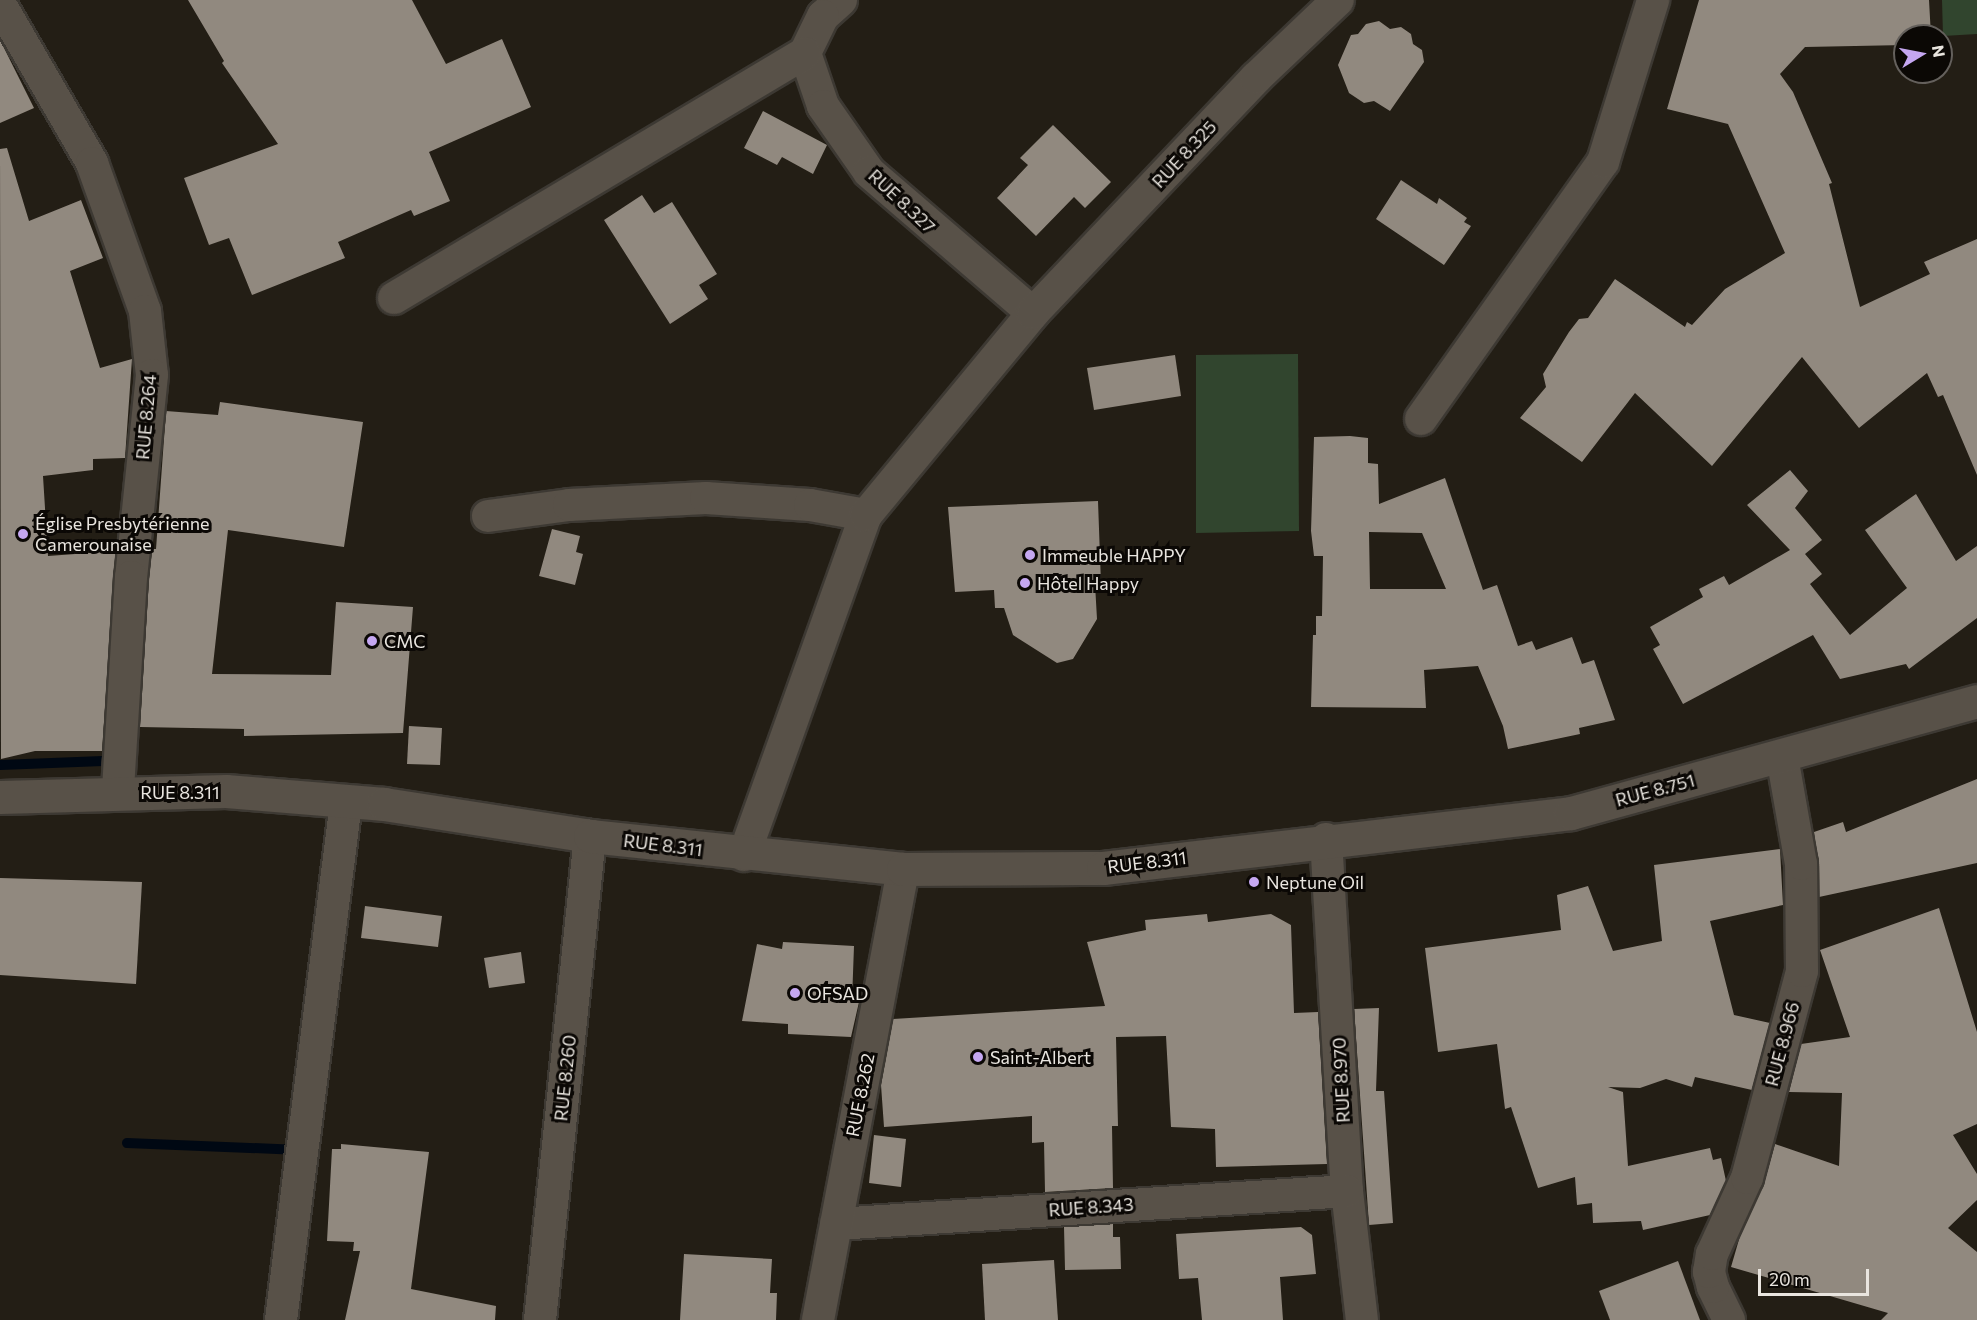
<!DOCTYPE html>
<meta charset="utf-8">
<style>
body{margin:0}
#map{position:relative;width:1977px;height:1320px;overflow:hidden;background:#231e15;font-family:Commissioner,sans-serif}
div>[style]{position:absolute}
.green>*{inset:0;background:#31452e}
.stream>*{height:10px;margin:-5px;padding:0 5px;transform-origin:5px;border-radius:5px;background:#000813}
.building>*{inset:0;background:#91897f}
.roads{filter:drop-shadow(2px 0 #3d3933) drop-shadow(-2px 0 #3d3933) drop-shadow(0 2px #3d3933) drop-shadow(0 -2px #3d3933)}
.street>*{height:32px;margin:-16px;padding:0 16px;transform-origin:16px;border-radius:16px;background:#585148}
.secondary>*{height:33px;margin:-16.5px;padding:0 16.5px;transform-origin:16.5px;border-radius:16.5px;background:#585148}
.dots>*{width:16px;height:16px;translate:-50% -50%;box-sizing:border-box;border:3px solid #0b0805;border-radius:50%}
span{translate:-50% -50%;white-space:nowrap;text-align:center;line-height:1.15;-webkit-text-stroke:6px #0b0805;paint-order:stroke}
.street-label{font-size:18px;color:#e9e5df}
.poi-label{font-size:18px;color:#e9e5df}
.left{translate:0 -50%;text-align:left}
.north{position:absolute;left:1893px;top:24px;width:60px;height:60px;box-sizing:border-box;background:#0b0805;border:2px solid #64605c;border-radius:50%;rotate:80deg;font-size:16px;font-weight:700;line-height:24px;text-align:center;color:#e9e5df}
.north::after{content:'';display:block;margin:auto;width:21px;height:27px;background:#c5a7f1;clip-path:polygon(50% 0,100% 100%,50% 72%,0 100%)}
.scale{position:absolute;left:1758px;top:1269px;width:111px;height:27px;box-sizing:border-box;border:3px solid #e9e5df;border-top:0;padding-left:8px;font-size:18px;line-height:21px;white-space:nowrap;color:#e9e5df;-webkit-text-stroke:4px #0b0805;paint-order:stroke}
</style>
<div id="map">
<div class="green">
<div style="clip-path:polygon(1942px 0,1977px 0,1977px 34px,1943px 36px)"></div>
<div style="clip-path:polygon(1298px 354px,1299px 531px,1196px 533px,1196px 355px)"></div>
</div>
<div class="stream">
<div style="left:0;top:765px;width:103px;rotate:-2.2deg"></div>
<div style="left:127px;top:1143px;width:173px;rotate:2.3deg"></div>
</div>
<div class="building">
<div style="clip-path:polygon(188px 0,412px 0,446px 64px,502px 39px,531px 107px,429px 152px,450px 201px,414px 216px,411px 210px,338px 242px,345px 258px,252px 295px,229px 238px,209px 245px,184px 178px,278px 144px,222px 63px,224px 61px)"></div>
<div style="clip-path:polygon(1699px 0,1929px 0,1931px 36px,1905px 36px,1905px 45px,1805px 47px,1780px 74px,1793px 92px,1832px 183px,1829px 184px,1860px 307px,1930px 274px,1924px 262px,1977px 239px,1977px 475px,1943px 395px,1938px 397px,1927px 373px,1859px 428px,1802px 357px,1712px 466px,1635px 393px,1582px 462px,1520px 418px,1546px 387px,1543px 374px,1569px 332px,1579px 319px,1588px 318px,1615px 279px,1685px 327px,1687px 322px,1692px 325px,1725px 289px,1785px 253px,1728px 124px,1667px 109px)"></div>
<div style="clip-path:polygon(1379px 21px,1390px 29px,1401px 27px,1411px 34px,1413px 44px,1422px 50px,1424px 62px,1390px 111px,1374px 101px,1364px 103px,1349px 93px,1338px 65px,1351px 35px,1358px 34px,1366px 24px)"></div>
<div style="clip-path:polygon(0 40px,34px 108px,0 123px)"></div>
<div style="clip-path:polygon(763px 111px,827px 145px,813px 174px,782px 157px,777px 165px,744px 148px)"></div>
<div style="clip-path:polygon(1053px 125px,1111px 182px,1085px 208px,1074px 197px,1036px 236px,997px 198px,1028px 165px,1020px 158px)"></div>
<div style="clip-path:polygon(7px 148px,29px 221px,81px 200px,103px 258px,70px 271px,100px 368px,132px 359px,125px 458px,93px 459px,93px 470px,43px 476px,48px 556px,116px 551px,102px 751px,35px 751px,1px 759px,0 149px)"></div>
<div style="clip-path:polygon(1401px 180px,1437px 204px,1439px 198px,1467px 218px,1464px 222px,1471px 226px,1444px 265px,1376px 219px)"></div>
<div style="clip-path:polygon(642px 195px,654px 213px,672px 202px,717px 274px,699px 285px,708px 299px,670px 324px,604px 220px)"></div>
<div style="clip-path:polygon(1175px 355px,1181px 396px,1094px 410px,1087px 368px)"></div>
<div style="clip-path:polygon(220px 402px,363px 422px,344px 547px,228px 530px,212px 674px,331px 675px,336px 602px,413px 607px,403px 733px,244px 736px,244px 729px,140px 727px,149px 578px,152px 549px,156px 549px,166px 411px,218px 415px)"></div>
<div style="clip-path:polygon(evenodd,1350px 436px,1368px 438px,1368px 463px,1378px 464px,1379px 504px,1445px 478px,1483px 590px,1497px 585px,1518px 646px,1532px 641px,1536px 650px,1572px 637px,1582px 664px,1594px 660px,1615px 720px,1579px 728px,1580px 734px,1508px 749px,1503px 726px,1478px 666px,1424px 670px,1426px 708px,1311px 707px,1313px 635px,1316px 635px,1316px 616px,1322px 616px,1323px 556px,1314px 556px,1311px 531px,1314px 437px,1350px 436px,1369px 532px,1422px 533px,1446px 589px,1370px 589px,1369px 532px)"></div>
<div style="clip-path:polygon(1790px 470px,1808px 491px,1795px 508px,1822px 540px,1805px 554px,1822px 574px,1810px 584px,1850px 635px,1907px 588px,1865px 530px,1916px 494px,1956px 561px,1977px 546px,1977px 618px,1909px 669px,1906px 664px,1840px 679px,1813px 635px,1683px 704px,1653px 649px,1660px 645px,1650px 627px,1703px 597px,1699px 589px,1724px 576px,1729px 585px,1790px 550px,1747px 505px)"></div>
<div style="clip-path:polygon(1098px 501px,1101px 584px,1095px 584px,1097px 619px,1073px 659px,1057px 663px,1013px 635px,1004px 608px,995px 608px,994px 590px,955px 592px,948px 507px)"></div>
<div style="clip-path:polygon(552px 529px,580px 536px,576px 552px,583px 554px,575px 585px,539px 576px)"></div>
<div style="clip-path:polygon(409px 726px,442px 728px,440px 765px,407px 764px)"></div>
<div style="clip-path:polygon(1977px 779px,1977px 863px,1819px 897px,1814px 832px,1843px 822px,1846px 832px)"></div>
<div style="clip-path:polygon(1780px 849px,1783px 905px,1710px 921px,1734px 1015px,1770px 1023px,1752px 1090px,1695px 1077px,1692px 1087px,1666px 1079px,1640px 1088px,1608px 1087px,1623px 1092px,1628px 1166px,1710px 1148px,1713px 1160px,1721px 1158px,1726px 1181px,1710px 1215px,1643px 1230px,1641px 1221px,1593px 1223px,1592px 1203px,1577px 1205px,1575px 1177px,1538px 1188px,1511px 1107px,1505px 1109px,1497px 1044px,1438px 1052px,1425px 948px,1561px 930px,1557px 895px,1588px 886px,1613px 951px,1662px 941px,1654px 865px)"></div>
<div style="clip-path:polygon(0 878px,142px 882px,136px 984px,0 975px)"></div>
<div style="clip-path:polygon(365px 906px,442px 916px,438px 947px,361px 938px)"></div>
<div style="clip-path:polygon(1939px 908px,1977px 1032px,1977px 1124px,1953px 1135px,1977px 1174px,1977px 1200px,1948px 1228px,1977px 1252px,1977px 1320px,1881px 1320px,1888px 1313px,1731px 1267px,1740px 1236px,1764px 1183px,1775px 1144px,1839px 1166px,1842px 1093px,1789px 1092px,1801px 1044px,1850px 1037px,1820px 950px)"></div>
<div style="clip-path:polygon(1207px 914px,1208px 922px,1271px 914px,1291px 925px,1294px 1013px,1318px 1012px,1327px 1164px,1216px 1167px,1215px 1129px,1171px 1127px,1166px 1036px,1116px 1037px,1118px 1126px,1112px 1126px,1113px 1188px,1045px 1192px,1044px 1142px,1032px 1143px,1032px 1116px,884px 1127px,881px 1085px,893px 1019px,1105px 1006px,1087px 942px,1146px 930px,1145px 920px)"></div>
<div style="clip-path:polygon(783px 942px,854px 946px,852px 1001px,859px 1002px,851px 1037px,788px 1034px,788px 1024px,742px 1021px,757px 944px,782px 949px)"></div>
<div style="clip-path:polygon(521px 952px,525px 983px,489px 988px,484px 958px)"></div>
<div style="clip-path:polygon(1379px 1008px,1376px 1091px,1384px 1091px,1393px 1223px,1369px 1225px,1354px 1009px)"></div>
<div style="clip-path:polygon(874px 1135px,906px 1139px,901px 1187px,869px 1183px)"></div>
<div style="clip-path:polygon(341px 1144px,429px 1152px,411px 1289px,496px 1306px,495px 1320px,345px 1320px,360px 1251px,353px 1251px,354px 1242px,327px 1241px,332px 1149px,341px 1149px)"></div>
<div style="clip-path:polygon(1113px 1224px,1113px 1237px,1120px 1237px,1121px 1269px,1065px 1270px,1064px 1227px)"></div>
<div style="clip-path:polygon(1301px 1227px,1312px 1235px,1316px 1274px,1280px 1277px,1283px 1320px,1202px 1320px,1198px 1278px,1179px 1279px,1176px 1234px)"></div>
<div style="clip-path:polygon(684px 1254px,772px 1259px,770px 1293px,777px 1293px,776px 1320px,680px 1320px)"></div>
<div style="clip-path:polygon(1054px 1260px,1058px 1320px,985px 1320px,982px 1264px)"></div>
<div style="clip-path:polygon(1678px 1261px,1700px 1320px,1610px 1320px,1599px 1291px)"></div>
</div>
<div class="roads">
<div class="street">
<div style="left:841px;top:0;width:24px;rotate:138deg"></div>
<div style="left:823px;top:16px;width:41px;rotate:115.9deg"></div>
<div style="left:805px;top:53px;width:56px;rotate:71.2deg"></div>
<div style="left:823px;top:106px;width:80px;rotate:55.1deg"></div>
<div style="left:869px;top:172px;width:216px;rotate:40.7deg"></div>
<div style="left:0;top:4px;width:184px;rotate:59.9deg"></div>
<div style="left:92px;top:163px;width:157px;rotate:70.3deg"></div>
<div style="left:145px;top:311px;width:64px;rotate:83.8deg"></div>
<div style="left:152px;top:375px;width:203px;rotate:95.9deg"></div>
<div style="left:131px;top:577px;width:215px;rotate:93.5deg"></div>
<div style="left:394px;top:298px;width:478px;rotate:-30.8deg"></div>
<div style="left:1421px;top:419px;width:315px;rotate:-54.7deg"></div>
<div style="left:1603px;top:162px;width:170px;rotate:-72.8deg"></div>
<div style="left:488px;top:516px;width:82px;rotate:-7.7deg"></div>
<div style="left:569px;top:505px;width:137px;rotate:-2.9deg"></div>
<div style="left:706px;top:498px;width:104px;rotate:3.9deg"></div>
<div style="left:810px;top:505px;width:57px;rotate:10.1deg"></div>
<div style="left:1326px;top:839px;width:353px;rotate:86.6deg"></div>
<div style="left:1347px;top:1191px;width:130px;rotate:83.4deg"></div>
<div style="left:744px;top:855px;width:361px;rotate:-70.3deg"></div>
<div style="left:866px;top:515px;width:262px;rotate:-50.4deg"></div>
<div style="left:1033px;top:313px;width:324px;rotate:-46.5deg"></div>
<div style="left:1256px;top:78px;width:113px;rotate:-43.6deg"></div>
<div style="left:836px;top:1224px;width:512px;rotate:-3.69deg"></div>
<div style="left:281px;top:1320px;width:522px;rotate:-82.85deg"></div>
<div style="left:540px;top:1320px;width:487px;rotate:-84.1deg"></div>
<div style="left:818px;top:1320px;width:459px;rotate:-79.3deg"></div>
<div style="left:1729px;top:1320px;width:37px;rotate:-116deg"></div>
<div style="left:1713px;top:1287px;width:16px;rotate:-105deg"></div>
<div style="left:1709px;top:1272px;width:18px;rotate:-81deg"></div>
<div style="left:1712px;top:1254px;width:84px;rotate:-65.3deg"></div>
<div style="left:1747px;top:1178px;width:214px;rotate:-75.1deg"></div>
<div style="left:1802px;top:971px;width:107px;rotate:-90.5deg"></div>
<div style="left:1801px;top:864px;width:110px;rotate:-100deg"></div>
</div>
<div class="secondary">
<div style="left:0;top:797px;width:226px;rotate:-1.5deg"></div>
<div style="left:226px;top:791px;width:159px;rotate:4.7deg"></div>
<div style="left:384px;top:804px;width:208px;rotate:8.8deg"></div>
<div style="left:590px;top:836px;width:315px;rotate:6deg"></div>
<div style="left:903px;top:869px;width:200px;rotate:-0.3deg"></div>
<div style="left:1103px;top:868px;width:471px;rotate:-6.7deg"></div>
<div style="left:1571px;top:813px;width:421px;rotate:-15.4deg"></div>
</div>
</div>
<div class="dots">
<div style="left:23px;top:534px;background:#c5a7f1"></div>
<div style="left:1030px;top:555px;background:#c5a7f1"></div>
<div style="left:1025px;top:583px;background:#c5a7f1"></div>
<div style="left:372px;top:641px;background:#c5a7f1"></div>
<div style="left:1254px;top:882px;background:#c5a7f1"></div>
<div style="left:795px;top:993px;background:#c5a7f1"></div>
<div style="left:978px;top:1057px;background:#c5a7f1"></div>
</div>
<div class="street-label">
<span style="left:1184px;top:154px;rotate:-47deg">RUE 8.325</span>
<span style="left:902px;top:201px;rotate:43deg">RUE 8.327</span>
<span style="left:146px;top:417px;rotate:-85deg">RUE 8.264</span>
<span style="left:1655px;top:790px;rotate:-15deg">RUE 8.751</span>
<span style="left:180px;top:792px">RUE 8.311</span>
<span style="left:663px;top:845px;rotate:7deg">RUE 8.311</span>
<span style="left:1147px;top:862px;rotate:-7deg">RUE 8.311</span>
<span style="left:1782px;top:1044px;rotate:-75deg">RUE 8.966</span>
<span style="left:565px;top:1078px;rotate:-84deg">RUE 8.260</span>
<span style="left:1341px;top:1080px;rotate:-93deg">RUE 8.970</span>
<span style="left:860px;top:1095px;rotate:-79deg">RUE 8.262</span>
<span style="left:1091px;top:1207px;rotate:-4deg">RUE 8.343</span>
</div>
<div class="poi-label">
<span class="left" style="left:35px;top:534px">Église Presbytérienne<br>Camerounaise</span>
<span class="left" style="left:1042px;top:555px">Immeuble HAPPY</span>
<span class="left" style="left:1037px;top:583px">Hôtel Happy</span>
<span class="left" style="left:384px;top:641px">CMC</span>
<span class="left" style="left:1266px;top:882px">Neptune Oil</span>
<span class="left" style="left:807px;top:993px">OFSAD</span>
<span class="left" style="left:990px;top:1057px">Saint-Albert</span>
</div>
<div class="north">N</div>
<div class="scale">20 m</div>
</div>
